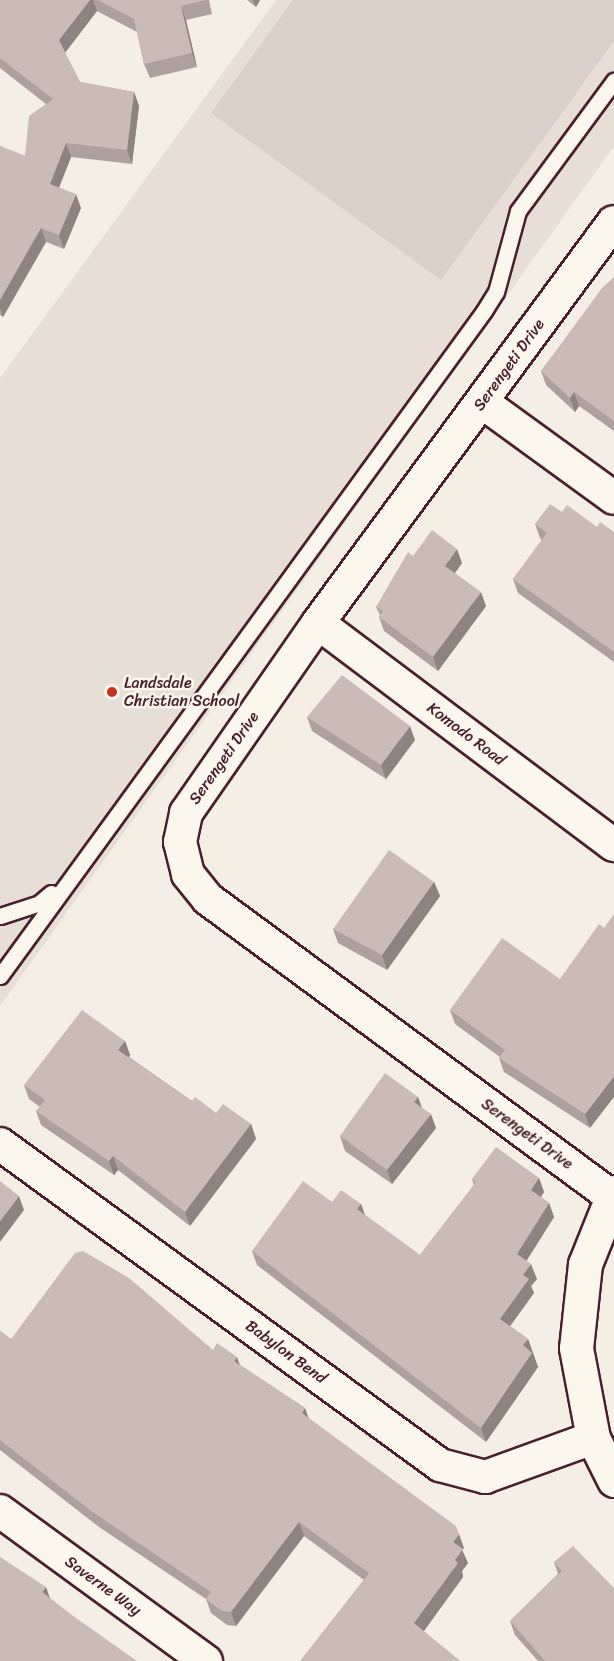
<!DOCTYPE html>
<style>
body{margin:0}
#map{position:relative;width:614px;height:1661px;overflow:hidden;background:#f4eee4;font-family:Sriracha,sans-serif}
div>[style]{position:absolute}
.built>*{inset:0;background:#e7dfd6}
.green>*{inset:0;background:#dbd0c9}
.roads{filter:drop-shadow(2px 0 #4a1f2b) drop-shadow(-2px 0 #4a1f2b) drop-shadow(0 2px #4a1f2b) drop-shadow(0 -2px #4a1f2b)}
.service>*{height:15px;margin:-7.5px;padding:0 7.5px;transform-origin:7.5px;border-radius:7.5px;background:#fbf7ec}
.minor>*{height:32px;margin:-16px;padding:0 16px;transform-origin:16px;border-radius:16px;background:#fbf7ec}
.tertiary>*{height:33px;margin:-16.5px;padding:0 16.5px;transform-origin:16.5px;border-radius:16.5px;background:#fbf7ec}
.wall>*{inset:0;background:#aea19d}
.shaded-wall>*{inset:0;background:#8d837f}
.building>*{inset:0;background:#cabbb6}
.dots>*{width:16px;height:16px;translate:-50% -50%;box-sizing:border-box;border:3px solid #fbf7ec;border-radius:50%}
span{translate:-50% -50%;white-space:nowrap;text-align:center;line-height:1.15;-webkit-text-stroke:5px #fbf7ec;paint-order:stroke}
.street-label{font-size:16px;color:#4a1f2b}
.poi-label{font-size:16px;color:#4a1f2b}
.left{translate:0 -50%;text-align:left}
</style>
<div id="map">
<div class="built">
<div style="clip-path:polygon(276px 0,614px 0,614px 146px,0 1006px,0 378px)"></div>
</div>
<div class="green">
<div style="clip-path:polygon(293px 0,614px 0,614px 41px,441px 280px,211px 113px)"></div>
</div>
<div class="roads">
<div class="service">
<div style="left:0;top:916px;width:40px;rotate:-18deg"></div>
<div style="left:38px;top:904px;width:17px;rotate:-40deg"></div>
<div style="left:0;top:976px;width:822px;rotate:-53.95deg"></div>
<div style="left:484px;top:311px;width:22px;rotate:-58deg"></div>
<div style="left:496px;top:292px;width:84px;rotate:-74.8deg"></div>
<div style="left:518px;top:211px;width:162px;rotate:-53.6deg"></div>
</div>
<div class="minor">
<div style="left:482px;top:402px;width:163px;rotate:36deg"></div>
<div style="left:318px;top:623px;width:370px;rotate:36.9deg"></div>
<div style="left:0;top:1144px;width:545px;rotate:36.11deg"></div>
<div style="left:440px;top:1465px;width:47px;rotate:14.9deg"></div>
<div style="left:485px;top:1477px;width:115px;rotate:-19.9deg"></div>
<div style="left:611px;top:1196px;width:501px;rotate:-143.61deg"></div>
<div style="left:208px;top:899px;width:32px;rotate:-129deg"></div>
<div style="left:188px;top:874px;width:33px;rotate:-104deg"></div>
<div style="left:180px;top:842px;width:30px;rotate:-78deg"></div>
<div style="left:186px;top:813px;width:231px;rotate:-55.2deg"></div>
<div style="left:318px;top:623px;width:498px;rotate:-53.6deg"></div>
<div style="left:0;top:1511px;width:255px;rotate:36.1deg"></div>
</div>
<div class="tertiary">
<div style="left:614px;top:1192px;width:78px;rotate:111.9deg"></div>
<div style="left:585px;top:1264px;width:84px;rotate:96.1deg"></div>
<div style="left:576px;top:1348px;width:92px;rotate:79.3deg"></div>
<div style="left:593px;top:1438px;width:47px;rotate:63.4deg"></div>
</div>
</div>
<div class="wall">
<div style="clip-path:polygon(0 0,209px 0,212px 14px,186px 20px,197px 67px,150px 78px,144px 64px,137px 32px,97px 11px,65px 53px,80px 82px,134px 92px,139px 106px,132px 164px,71px 157px,59px 187px,81px 208px,64px 249px,46px 242px,3px 317px,0 315px,0 146px,25px 156px,46px 104px,0 68px)"></div>
<div style="clip-path:polygon(247px 0,260px 0,256px 7px)"></div>
<div style="clip-path:polygon(614px 277px,614px 431px,579px 406px,575px 412px,546px 385px,541px 371px)"></div>
<div style="clip-path:polygon(562px 512px,597px 527px,614px 532px,614px 662px,518px 593px,513px 579px,542px 540px,540px 538px,535px 524px)"></div>
<div style="clip-path:polygon(413px 556px,462px 563px,455px 573px,486px 606px,438px 671px,384px 631px,379px 617px,380px 615px,376px 607px)"></div>
<div style="clip-path:polygon(307px 717px,415px 740px,386px 779px,312px 731px)"></div>
<div style="clip-path:polygon(434px 882px,440px 896px,387px 970px,338px 943px,333px 929px)"></div>
<div style="clip-path:polygon(560px 979px,590px 1128px,504px 1072px,499px 1058px,500px 1057px,455px 1024px,450px 1010px)"></div>
<div style="clip-path:polygon(125px 1041px,130px 1055px,129px 1057px,192px 1101px,216px 1113px,251px 1124px,256px 1139px,190px 1226px,118px 1170px,114px 1175px,41px 1125px,36px 1111px,40px 1107px,29px 1099px,24px 1085px)"></div>
<div style="clip-path:polygon(418px 1097px,422px 1108px,436px 1128px,392px 1184px,345px 1151px,340px 1136px)"></div>
<div style="clip-path:polygon(539px 1178px,544px 1192px,541px 1197px,549px 1203px,554px 1217px,526px 1261px,537px 1279px,531px 1286px,534px 1293px,510px 1326px,528px 1339px,538px 1367px,486px 1442px,257px 1265px,252px 1251px,332px 1202px,361px 1204px,365px 1215px,420px 1255px,474px 1185px,472px 1179px)"></div>
<div style="clip-path:polygon(0 1331px,11px 1339px,213px 1350px,240px 1365px,305px 1408px,308px 1418px,464px 1548px,462px 1550px,468px 1563px,462px 1571px,463px 1577px,423px 1631px,460px 1661px,301px 1661px,301px 1660px,364px 1580px,304px 1536px,236px 1626px,227px 1625px,211px 1613px,206px 1599px,99px 1527px,0 1450px)"></div>
<div style="clip-path:polygon(554px 1562px,614px 1588px,614px 1661px,538px 1661px,515px 1635px,510px 1621px,558px 1574px)"></div>
</div>
<div class="shaded-wall">
<div style="clip-path:polygon(90px 0,93px 0,97px 11px,64px 54px,59px 40px)"></div>
<div style="clip-path:polygon(253px 0,260px 0,256px 7px)"></div>
<div style="clip-path:polygon(181px 6px,186px 20px,197px 67px,192px 53px)"></div>
<div style="clip-path:polygon(134px 92px,139px 106px,132px 164px,127px 150px)"></div>
<div style="clip-path:polygon(66px 143px,71px 157px,55px 198px,50px 184px)"></div>
<div style="clip-path:polygon(76px 194px,81px 208px,64px 249px,59px 235px)"></div>
<div style="clip-path:polygon(41px 228px,46px 242px,3px 317px,0 308px,0 300px)"></div>
<div style="clip-path:polygon(574px 392px,579px 406px,575px 412px,570px 398px)"></div>
<div style="clip-path:polygon(457px 549px,462px 563px,450px 580px,445px 566px)"></div>
<div style="clip-path:polygon(481px 592px,486px 606px,438px 671px,433px 657px)"></div>
<div style="clip-path:polygon(410px 726px,415px 740px,386px 779px,381px 765px)"></div>
<div style="clip-path:polygon(434px 882px,440px 896px,387px 970px,382px 955px)"></div>
<div style="clip-path:polygon(125px 1041px,130px 1055px,123px 1064px,118px 1050px)"></div>
<div style="clip-path:polygon(614px 1076px,614px 1097px,590px 1128px,585px 1114px)"></div>
<div style="clip-path:polygon(418px 1097px,423px 1111px,414px 1102px)"></div>
<div style="clip-path:polygon(431px 1114px,436px 1128px,392px 1184px,387px 1170px)"></div>
<div style="clip-path:polygon(251px 1124px,256px 1139px,190px 1226px,185px 1212px)"></div>
<div style="clip-path:polygon(113px 1156px,118px 1170px,114px 1175px,109px 1161px)"></div>
<div style="clip-path:polygon(539px 1178px,544px 1192px,536px 1204px,531px 1190px)"></div>
<div style="clip-path:polygon(19px 1196px,24px 1210px,0 1242px,0 1221px)"></div>
<div style="clip-path:polygon(549px 1203px,554px 1217px,522px 1268px,517px 1254px)"></div>
<div style="clip-path:polygon(361px 1204px,366px 1218px,357px 1209px)"></div>
<div style="clip-path:polygon(531px 1264px,537px 1279px,531px 1286px,534px 1293px,505px 1333px,500px 1319px,523px 1275px)"></div>
<div style="clip-path:polygon(528px 1339px,538px 1367px,486px 1442px,481px 1428px,523px 1345px)"></div>
<div style="clip-path:polygon(237px 1357px,242px 1371px,234px 1361px)"></div>
<div style="clip-path:polygon(305px 1408px,310px 1422px,302px 1413px)"></div>
<div style="clip-path:polygon(299px 1522px,304px 1536px,236px 1626px,231px 1612px)"></div>
<div style="clip-path:polygon(459px 1534px,464px 1548px,462px 1550px,468px 1563px,462px 1571px,463px 1577px,419px 1638px,414px 1623px,455px 1560px,453px 1542px)"></div>
<div style="clip-path:polygon(46px 1587px,51px 1601px,42px 1592px)"></div>
</div>
<div class="building">
<div style="clip-path:polygon(0 0,90px 0,59px 40px,80px 82px,134px 92px,127px 150px,66px 143px,50px 184px,76px 194px,59px 235px,41px 228px,0 300px,0 146px,25px 156px,29px 116px,53px 99px,0 58px)"></div>
<div style="clip-path:polygon(98px 0,206px 0,181px 6px,192px 53px,144px 64px,134px 19px)"></div>
<div style="clip-path:polygon(614px 277px,614px 421px,574px 392px,570px 398px,541px 371px,602px 288px)"></div>
<div style="clip-path:polygon(550px 504px,562px 512px,567px 505px,597px 527px,600px 522px,614px 532px,614px 652px,513px 579px,547px 533px,535px 524px)"></div>
<div style="clip-path:polygon(432px 530px,457px 549px,445px 566px,481px 592px,433px 657px,379px 617px,383px 611px,376px 607px,408px 552px,413px 556px)"></div>
<div style="clip-path:polygon(342px 675px,410px 726px,381px 765px,307px 717px)"></div>
<div style="clip-path:polygon(389px 850px,434px 882px,382px 955px,333px 929px)"></div>
<div style="clip-path:polygon(614px 914px,614px 1076px,585px 1114px,499px 1058px,505px 1050px,450px 1010px,502px 938px,560px 979px,599px 924px,604px 928px)"></div>
<div style="clip-path:polygon(82px 1010px,125px 1041px,118px 1050px,192px 1101px,195px 1097px,216px 1113px,223px 1104px,251px 1124px,185px 1212px,113px 1156px,109px 1161px,36px 1111px,45px 1100px,24px 1085px)"></div>
<div style="clip-path:polygon(385px 1073px,418px 1097px,414px 1102px,431px 1114px,387px 1170px,340px 1136px)"></div>
<div style="clip-path:polygon(496px 1147px,539px 1178px,531px 1190px,549px 1203px,517px 1254px,531px 1264px,523px 1275px,529px 1279px,500px 1319px,528px 1339px,523px 1345px,532px 1353px,481px 1428px,252px 1251px,303px 1181px,332px 1202px,341px 1190px,361px 1204px,357px 1209px,420px 1255px,476px 1182px,472px 1179px)"></div>
<div style="clip-path:polygon(0 1181px,19px 1196px,0 1221px)"></div>
<div style="clip-path:polygon(83px 1251px,129px 1278px,213px 1350px,217px 1343px,237px 1357px,234px 1361px,305px 1408px,302px 1413px,456px 1526px,459px 1534px,453px 1542px,463px 1549px,455px 1560px,458px 1563px,414px 1623px,460px 1661px,302px 1661px,301px 1660px,369px 1573px,299px 1522px,231px 1612px,222px 1611px,206px 1599px,211px 1592px,94px 1513px,0 1440px,0 1331px,11px 1339px,75px 1253px)"></div>
<div style="clip-path:polygon(573px 1546px,614px 1588px,614px 1661px,545px 1661px,510px 1621px,562px 1571px,554px 1562px)"></div>
<div style="clip-path:polygon(0 1557px,46px 1587px,42px 1592px,76px 1618px,137px 1661px,0 1661px)"></div>
</div>
<div class="dots">
<div style="left:112px;top:692px;background:#c8321e"></div>
</div>
<div class="street-label">
<span style="left:509px;top:365px;rotate:-54deg">Serengeti Drive</span>
<span style="left:466px;top:734px;rotate:37deg">Komodo Road</span>
<span style="left:224px;top:758px;rotate:-55deg">Serengeti Drive</span>
<span style="left:527px;top:1134px;rotate:36deg">Serengeti Drive</span>
<span style="left:286px;top:1352px;rotate:36deg">Babylon Bend</span>
<span style="left:103px;top:1586px;rotate:36deg">Saverne Way</span>
</div>
<div class="poi-label">
<span class="left" style="left:124px;top:692px">Landsdale<br>Christian School</span>
</div>
</div>
